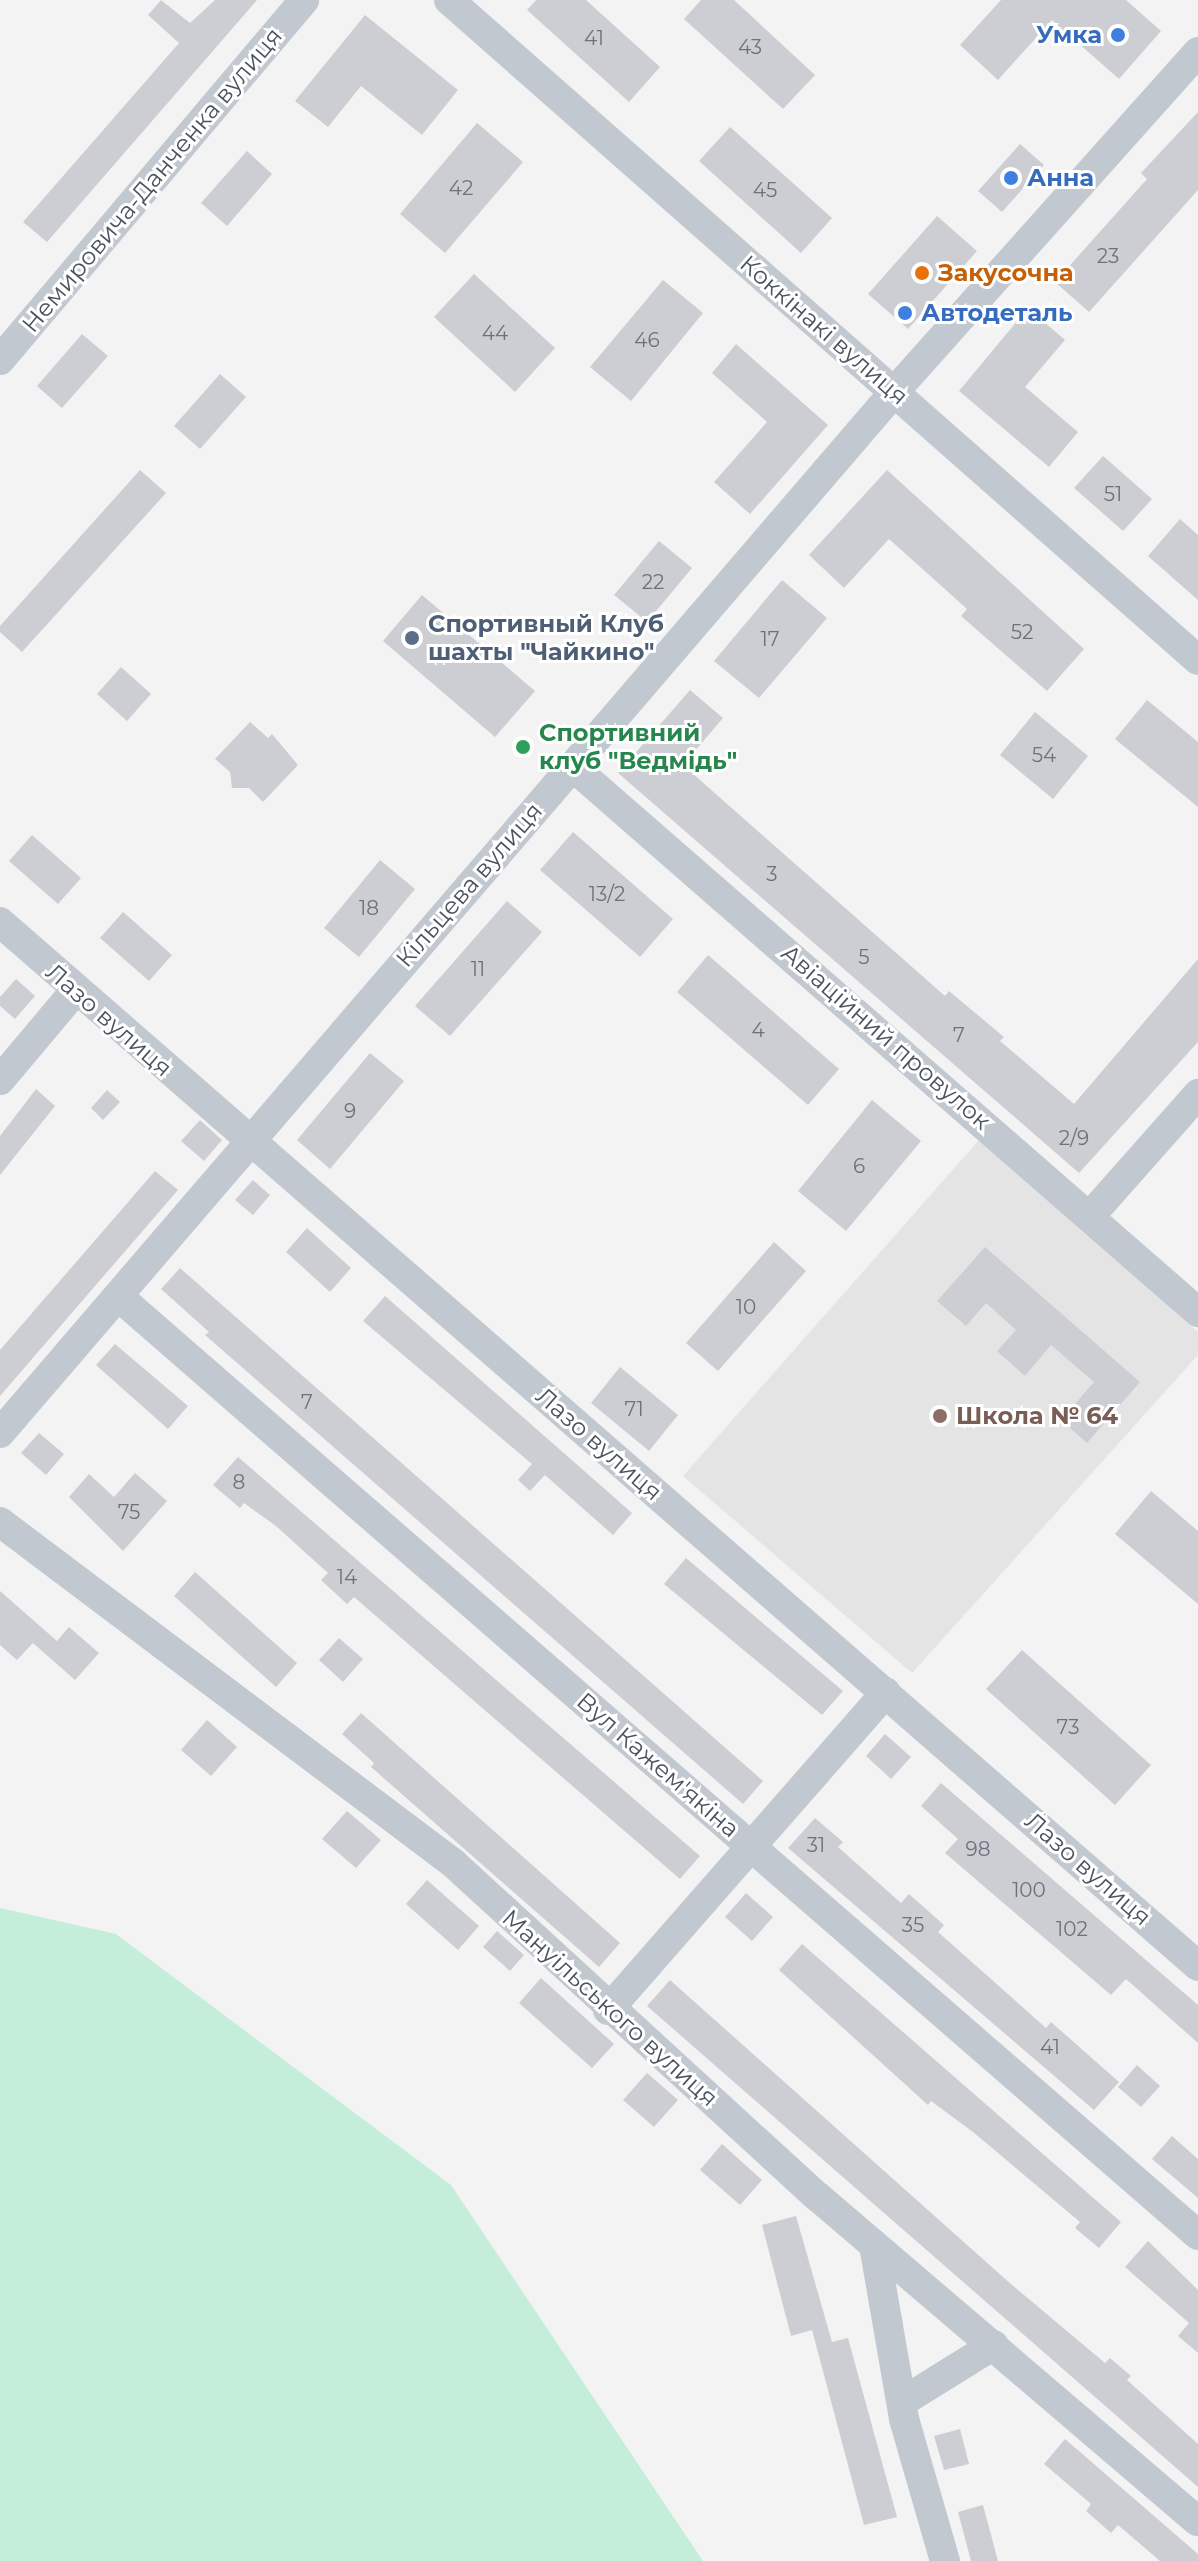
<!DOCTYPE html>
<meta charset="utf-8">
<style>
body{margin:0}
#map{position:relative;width:1198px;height:2561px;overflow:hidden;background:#f4f3f3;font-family:Montserrat,sans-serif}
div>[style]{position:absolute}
.education>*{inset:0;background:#e5e4e4}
.green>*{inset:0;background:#c5eeda}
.building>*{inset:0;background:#cdced4}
.minor>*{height:30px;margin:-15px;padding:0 15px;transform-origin:15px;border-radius:15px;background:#c1c8d0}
.dots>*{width:22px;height:22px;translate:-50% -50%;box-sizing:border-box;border:4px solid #fff;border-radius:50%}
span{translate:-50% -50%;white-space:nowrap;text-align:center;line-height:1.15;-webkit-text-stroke:6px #fff;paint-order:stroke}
.number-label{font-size:20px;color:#6c727c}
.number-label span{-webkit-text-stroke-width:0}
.shop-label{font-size:24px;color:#366cbe;font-weight:700}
.right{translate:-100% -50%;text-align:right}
.left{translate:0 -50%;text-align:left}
.street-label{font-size:24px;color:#4b535f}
.food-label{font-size:24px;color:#c56008;font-weight:700}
.service-label{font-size:24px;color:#4e5e75;font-weight:700}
.leisure-label{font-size:24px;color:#27864d;font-weight:700}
.education-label{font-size:24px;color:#785e54;font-weight:700}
</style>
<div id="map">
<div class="education">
<div style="clip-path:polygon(979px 1140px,1198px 1332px,1198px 1355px,912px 1673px,683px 1476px)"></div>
</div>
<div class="green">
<div style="clip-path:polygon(0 1908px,116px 1934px,451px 2185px,703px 2561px,0 2561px)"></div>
</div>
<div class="building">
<div style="clip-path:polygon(161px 0,190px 23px,215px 0,257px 0,47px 242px,23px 222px,179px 43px,148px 15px)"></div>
<div style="clip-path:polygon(536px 0,586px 0,660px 67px,629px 102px,527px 10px)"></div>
<div style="clip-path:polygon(701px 0,734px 0,815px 75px,783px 109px,684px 19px)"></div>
<div style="clip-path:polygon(1001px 0,1126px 0,1161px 31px,1119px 79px,1052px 20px,998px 80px,960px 45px)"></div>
<div style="clip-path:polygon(365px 15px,458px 90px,422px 135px,361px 86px,328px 127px,295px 101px)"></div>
<div style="clip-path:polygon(1198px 112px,1198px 190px,1089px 312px,1055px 282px,1147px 179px,1141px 173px)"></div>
<div style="clip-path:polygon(477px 123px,523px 162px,445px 253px,400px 214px)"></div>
<div style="clip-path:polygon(730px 127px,832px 218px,801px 253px,699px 161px)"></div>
<div style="clip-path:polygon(1020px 144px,1044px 165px,1002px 212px,978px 191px)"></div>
<div style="clip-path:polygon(247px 151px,272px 174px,227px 226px,201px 203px)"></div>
<div style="clip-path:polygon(937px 216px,977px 251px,908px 329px,868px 294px)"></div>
<div style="clip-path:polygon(474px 274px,555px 348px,515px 392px,434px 317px)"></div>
<div style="clip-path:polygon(663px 280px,703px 313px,631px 401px,590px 367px)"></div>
<div style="clip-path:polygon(1028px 308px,1065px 340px,1025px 387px,1078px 432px,1049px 467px,959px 391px)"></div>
<div style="clip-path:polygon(82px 334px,108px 356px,62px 408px,37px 386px)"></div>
<div style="clip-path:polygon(736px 344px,828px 425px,750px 514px,714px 482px,767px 422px,712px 373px)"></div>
<div style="clip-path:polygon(220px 374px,246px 397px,200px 449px,174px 426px)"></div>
<div style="clip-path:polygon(1103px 456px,1152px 499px,1123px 531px,1074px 488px)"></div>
<div style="clip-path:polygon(140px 470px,166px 493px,22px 652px,0 632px,0 626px)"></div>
<div style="clip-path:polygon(887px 470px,1084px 649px,1047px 691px,961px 616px,967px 609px,889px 539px,844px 588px,809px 555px)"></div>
<div style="clip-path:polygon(1180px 519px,1198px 535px,1198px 600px,1148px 556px)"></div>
<div style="clip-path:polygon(659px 541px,692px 568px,647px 622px,614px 595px)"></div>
<div style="clip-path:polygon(782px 580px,827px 618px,759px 698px,714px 661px)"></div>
<div style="clip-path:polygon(422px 595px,535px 691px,495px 737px,383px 641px)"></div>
<div style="clip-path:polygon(121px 667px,151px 694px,127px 721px,97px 694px)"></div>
<div style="clip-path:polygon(690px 690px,723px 718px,683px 765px,945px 996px,949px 991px,1004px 1037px,1000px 1041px,1074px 1104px,1198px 959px,1198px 1042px,1079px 1173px,618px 773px)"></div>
<div style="clip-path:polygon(1147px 700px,1198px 742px,1198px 807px,1115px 739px)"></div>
<div style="clip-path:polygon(1035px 712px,1088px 756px,1053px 799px,1000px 755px)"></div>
<div style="clip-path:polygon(250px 722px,268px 738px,272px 734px,298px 765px,263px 802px,249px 788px,232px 788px,230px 772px,215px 759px)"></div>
<div style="clip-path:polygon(573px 832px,673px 919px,640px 957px,540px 870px)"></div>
<div style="clip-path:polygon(32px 835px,81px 878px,58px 904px,9px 861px)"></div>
<div style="clip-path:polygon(380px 860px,415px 889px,359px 957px,324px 928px)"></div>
<div style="clip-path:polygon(507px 901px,542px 932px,450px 1036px,415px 1006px)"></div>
<div style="clip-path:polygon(123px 912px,172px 955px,149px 981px,100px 938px)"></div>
<div style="clip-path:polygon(708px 955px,839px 1069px,808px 1105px,677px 992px)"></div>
<div style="clip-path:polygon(16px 979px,35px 996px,15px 1019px,0 1006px,0 997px)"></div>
<div style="clip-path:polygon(370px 1053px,404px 1081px,330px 1169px,297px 1140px)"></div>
<div style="clip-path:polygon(36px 1089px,55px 1106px,0 1175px,0 1136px)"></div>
<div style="clip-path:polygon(107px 1090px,120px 1102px,103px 1120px,91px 1108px)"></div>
<div style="clip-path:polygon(872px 1100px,921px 1141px,846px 1231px,798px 1191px)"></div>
<div style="clip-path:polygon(200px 1120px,222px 1140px,204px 1161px,181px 1141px)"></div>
<div style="clip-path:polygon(155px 1171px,178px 1190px,0 1396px,0 1350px)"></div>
<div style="clip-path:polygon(253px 1180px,270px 1195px,253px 1215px,235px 1200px)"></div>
<div style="clip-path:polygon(307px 1228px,351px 1268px,330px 1292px,286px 1252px)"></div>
<div style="clip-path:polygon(774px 1242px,806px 1271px,718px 1371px,686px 1343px)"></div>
<div style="clip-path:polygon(985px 1247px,1140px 1382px,1087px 1443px,1061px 1420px,1094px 1382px,1051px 1345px,1025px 1376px,997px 1351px,1016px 1330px,986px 1303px,966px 1326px,937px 1301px)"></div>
<div style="clip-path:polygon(180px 1268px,763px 1781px,743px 1804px,205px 1335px,209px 1332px,161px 1289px)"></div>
<div style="clip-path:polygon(385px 1296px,632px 1513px,613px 1535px,545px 1475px,530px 1491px,518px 1480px,532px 1464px,363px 1321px)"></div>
<div style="clip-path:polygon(115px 1344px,188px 1406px,168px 1429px,96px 1365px)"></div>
<div style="clip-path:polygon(620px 1367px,678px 1415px,649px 1451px,591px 1403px)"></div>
<div style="clip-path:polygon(39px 1433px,64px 1454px,46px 1475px,21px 1453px)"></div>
<div style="clip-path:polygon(238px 1457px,700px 1856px,680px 1879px,354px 1597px,347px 1604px,321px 1580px,328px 1573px,276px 1526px,244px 1503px,240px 1508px,213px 1485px)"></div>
<div style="clip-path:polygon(135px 1473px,167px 1501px,123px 1551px,69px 1497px,89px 1474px,114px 1497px)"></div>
<div style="clip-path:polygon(1151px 1491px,1198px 1531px,1198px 1604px,1115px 1534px)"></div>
<div style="clip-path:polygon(686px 1558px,843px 1691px,822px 1715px,664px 1584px)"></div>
<div style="clip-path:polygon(195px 1572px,297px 1663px,276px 1687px,174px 1596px)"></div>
<div style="clip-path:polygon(0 1591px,57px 1641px,69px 1627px,99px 1653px,75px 1680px,33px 1643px,17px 1660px,0 1645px)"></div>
<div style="clip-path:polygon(339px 1638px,363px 1659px,343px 1682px,319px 1660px)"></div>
<div style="clip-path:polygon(1022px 1650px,1151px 1765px,1115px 1805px,986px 1689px)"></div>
<div style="clip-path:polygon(361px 1713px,620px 1943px,599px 1967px,371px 1767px,374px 1763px,342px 1734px)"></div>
<div style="clip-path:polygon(207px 1720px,237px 1747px,211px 1776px,181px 1750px)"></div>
<div style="clip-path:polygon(885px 1734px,911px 1757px,891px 1779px,866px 1756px)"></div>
<div style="clip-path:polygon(941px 1783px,1198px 2005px,1198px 2043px,1126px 1979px,1111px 1995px,945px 1853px,958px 1839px,921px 1806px)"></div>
<div style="clip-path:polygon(347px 1811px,381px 1840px,356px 1868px,322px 1839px)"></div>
<div style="clip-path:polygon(815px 1818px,843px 1842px,838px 1847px,901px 1903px,909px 1894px,944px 1925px,938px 1932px,1046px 2028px,1051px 2022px,1119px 2082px,1094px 2110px,788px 1848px)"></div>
<div style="clip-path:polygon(427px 1880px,479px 1926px,458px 1950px,406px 1904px)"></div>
<div style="clip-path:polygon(746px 1893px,773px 1917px,752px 1941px,725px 1917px)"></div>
<div style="clip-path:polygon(497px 1931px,524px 1955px,510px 1971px,483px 1947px)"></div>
<div style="clip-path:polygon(802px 1944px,1121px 2222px,1099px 2248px,1075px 2228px,1080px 2222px,973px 2132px,931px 2101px,928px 2105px,779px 1970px)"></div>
<div style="clip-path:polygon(541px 1978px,614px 2044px,592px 2068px,519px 2003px)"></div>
<div style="clip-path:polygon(670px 1980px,1012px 2285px,1105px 2363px,1110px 2358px,1131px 2376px,1127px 2380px,1198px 2444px,1198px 2487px,647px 2006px)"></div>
<div style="clip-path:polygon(1137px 2065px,1160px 2086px,1141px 2107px,1118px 2087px)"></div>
<div style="clip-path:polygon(647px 2073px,678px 2100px,654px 2127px,623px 2100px)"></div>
<div style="clip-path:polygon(1172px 2136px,1198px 2159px,1198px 2198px,1152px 2159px)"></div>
<div style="clip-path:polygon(722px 2144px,762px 2180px,740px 2205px,700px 2170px)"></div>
<div style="clip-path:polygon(796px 2216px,832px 2342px,848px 2338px,897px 2517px,864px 2525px,812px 2330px,791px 2336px,762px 2225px)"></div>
<div style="clip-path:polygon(1148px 2241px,1198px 2290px,1198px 2353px,1178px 2336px,1189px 2323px,1125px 2267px)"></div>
<div style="clip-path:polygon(960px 2429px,969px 2464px,944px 2470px,934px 2436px)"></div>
<div style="clip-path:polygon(1065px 2439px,1198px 2554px,1198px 2561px,1160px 2561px,1118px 2525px,1111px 2533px,1086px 2511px,1091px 2504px,1044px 2464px)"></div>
<div style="clip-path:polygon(983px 2505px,998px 2561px,971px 2561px,958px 2512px)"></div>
</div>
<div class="minor">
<div style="left:449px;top:0;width:998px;rotate:41.39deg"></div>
<div style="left:0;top:360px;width:471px;rotate:-49.8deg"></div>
<div style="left:572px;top:766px;width:831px;rotate:41.1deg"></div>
<div style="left:0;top:922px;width:1589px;rotate:41.07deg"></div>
<div style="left:0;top:1080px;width:116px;rotate:-49.9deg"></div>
<div style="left:1091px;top:1215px;width:162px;rotate:-48.5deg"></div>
<div style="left:118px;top:1296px;width:1431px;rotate:41.01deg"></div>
<div style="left:0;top:1433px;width:1372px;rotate:-49.34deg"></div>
<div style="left:894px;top:392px;width:456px;rotate:-48.2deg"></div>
<div style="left:0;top:1522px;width:567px;rotate:36.97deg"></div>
<div style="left:453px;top:1863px;width:495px;rotate:42.5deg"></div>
<div style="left:818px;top:2197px;width:499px;rotate:40.5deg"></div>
<div style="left:608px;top:2010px;width:422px;rotate:-48.8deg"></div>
<div style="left:874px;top:2245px;width:177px;rotate:80.2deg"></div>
<div style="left:904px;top:2419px;width:148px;rotate:73.9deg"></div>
<div style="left:902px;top:2402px;width:108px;rotate:-31.8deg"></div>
</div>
<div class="dots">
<div style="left:1118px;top:35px;background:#3f7fe0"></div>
<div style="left:1011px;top:178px;background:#3f7fe0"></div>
<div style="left:922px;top:273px;background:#e8710a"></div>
<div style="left:905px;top:313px;background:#3f7fe0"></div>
<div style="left:412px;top:638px;background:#5c6f8a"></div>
<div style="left:523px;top:747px;background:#2e9e5b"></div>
<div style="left:940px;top:1416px;background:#8d6e63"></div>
</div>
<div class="number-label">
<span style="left:594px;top:38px">41</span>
<span style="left:750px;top:47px">43</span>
<span style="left:461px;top:188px">42</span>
<span style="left:765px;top:190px">45</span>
<span style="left:1108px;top:256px">23</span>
<span style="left:495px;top:333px">44</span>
<span style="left:647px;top:340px">46</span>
<span style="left:1113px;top:494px">51</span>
<span style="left:653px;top:582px">22</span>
<span style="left:1022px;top:632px">52</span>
<span style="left:770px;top:639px">17</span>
<span style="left:1044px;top:755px">54</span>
<span style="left:772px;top:874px">3</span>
<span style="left:607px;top:894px">13/2</span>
<span style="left:369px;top:908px">18</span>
<span style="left:864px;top:957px">5</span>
<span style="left:478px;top:969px">11</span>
<span style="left:758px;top:1030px">4</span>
<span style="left:959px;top:1035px">7</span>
<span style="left:350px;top:1111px">9</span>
<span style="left:1074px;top:1138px">2/9</span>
<span style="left:859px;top:1166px">6</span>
<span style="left:746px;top:1307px">10</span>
<span style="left:307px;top:1402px">7</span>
<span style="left:634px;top:1409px">71</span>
<span style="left:239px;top:1482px">8</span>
<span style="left:129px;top:1512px">75</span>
<span style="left:347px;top:1577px">14</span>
<span style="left:1068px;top:1727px">73</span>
<span style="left:816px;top:1845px">31</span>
<span style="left:978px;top:1849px">98</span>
<span style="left:1029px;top:1890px">100</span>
<span style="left:913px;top:1925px">35</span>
<span style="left:1072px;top:1929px">102</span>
<span style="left:1050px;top:2047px">41</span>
</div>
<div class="shop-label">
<span class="right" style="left:1102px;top:35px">Умка</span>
<span class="left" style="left:1027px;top:178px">Анна</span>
<span class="left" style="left:921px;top:313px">Автодеталь</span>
</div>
<div class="street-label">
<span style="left:152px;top:180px;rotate:-50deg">Немировича-Данченка вулиця</span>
<span style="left:824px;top:330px;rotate:41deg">Коккінакі вулиця</span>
<span style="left:469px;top:885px;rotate:-49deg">Кільцева вулиця</span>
<span style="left:109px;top:1020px;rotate:41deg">Лазо вулиця</span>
<span style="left:886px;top:1037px;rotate:41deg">Авіаційний провулок</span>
<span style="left:599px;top:1444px;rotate:41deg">Лазо вулиця</span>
<span style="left:658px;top:1765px;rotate:41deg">Вул Кажем'якіна</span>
<span style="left:1088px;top:1869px;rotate:41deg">Лазо вулиця</span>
<span style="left:610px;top:2008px;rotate:42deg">Мануільського вулиця</span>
</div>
<div class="food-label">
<span class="left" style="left:938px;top:273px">Закусочна</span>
</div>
<div class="service-label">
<span class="left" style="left:428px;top:638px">Спортивный Клуб<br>шахты "Чайкино"</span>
</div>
<div class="leisure-label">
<span class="left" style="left:539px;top:747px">Спортивний<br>клуб "Ведмідь"</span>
</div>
<div class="education-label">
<span class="left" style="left:956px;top:1416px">Школа № 64</span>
</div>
</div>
